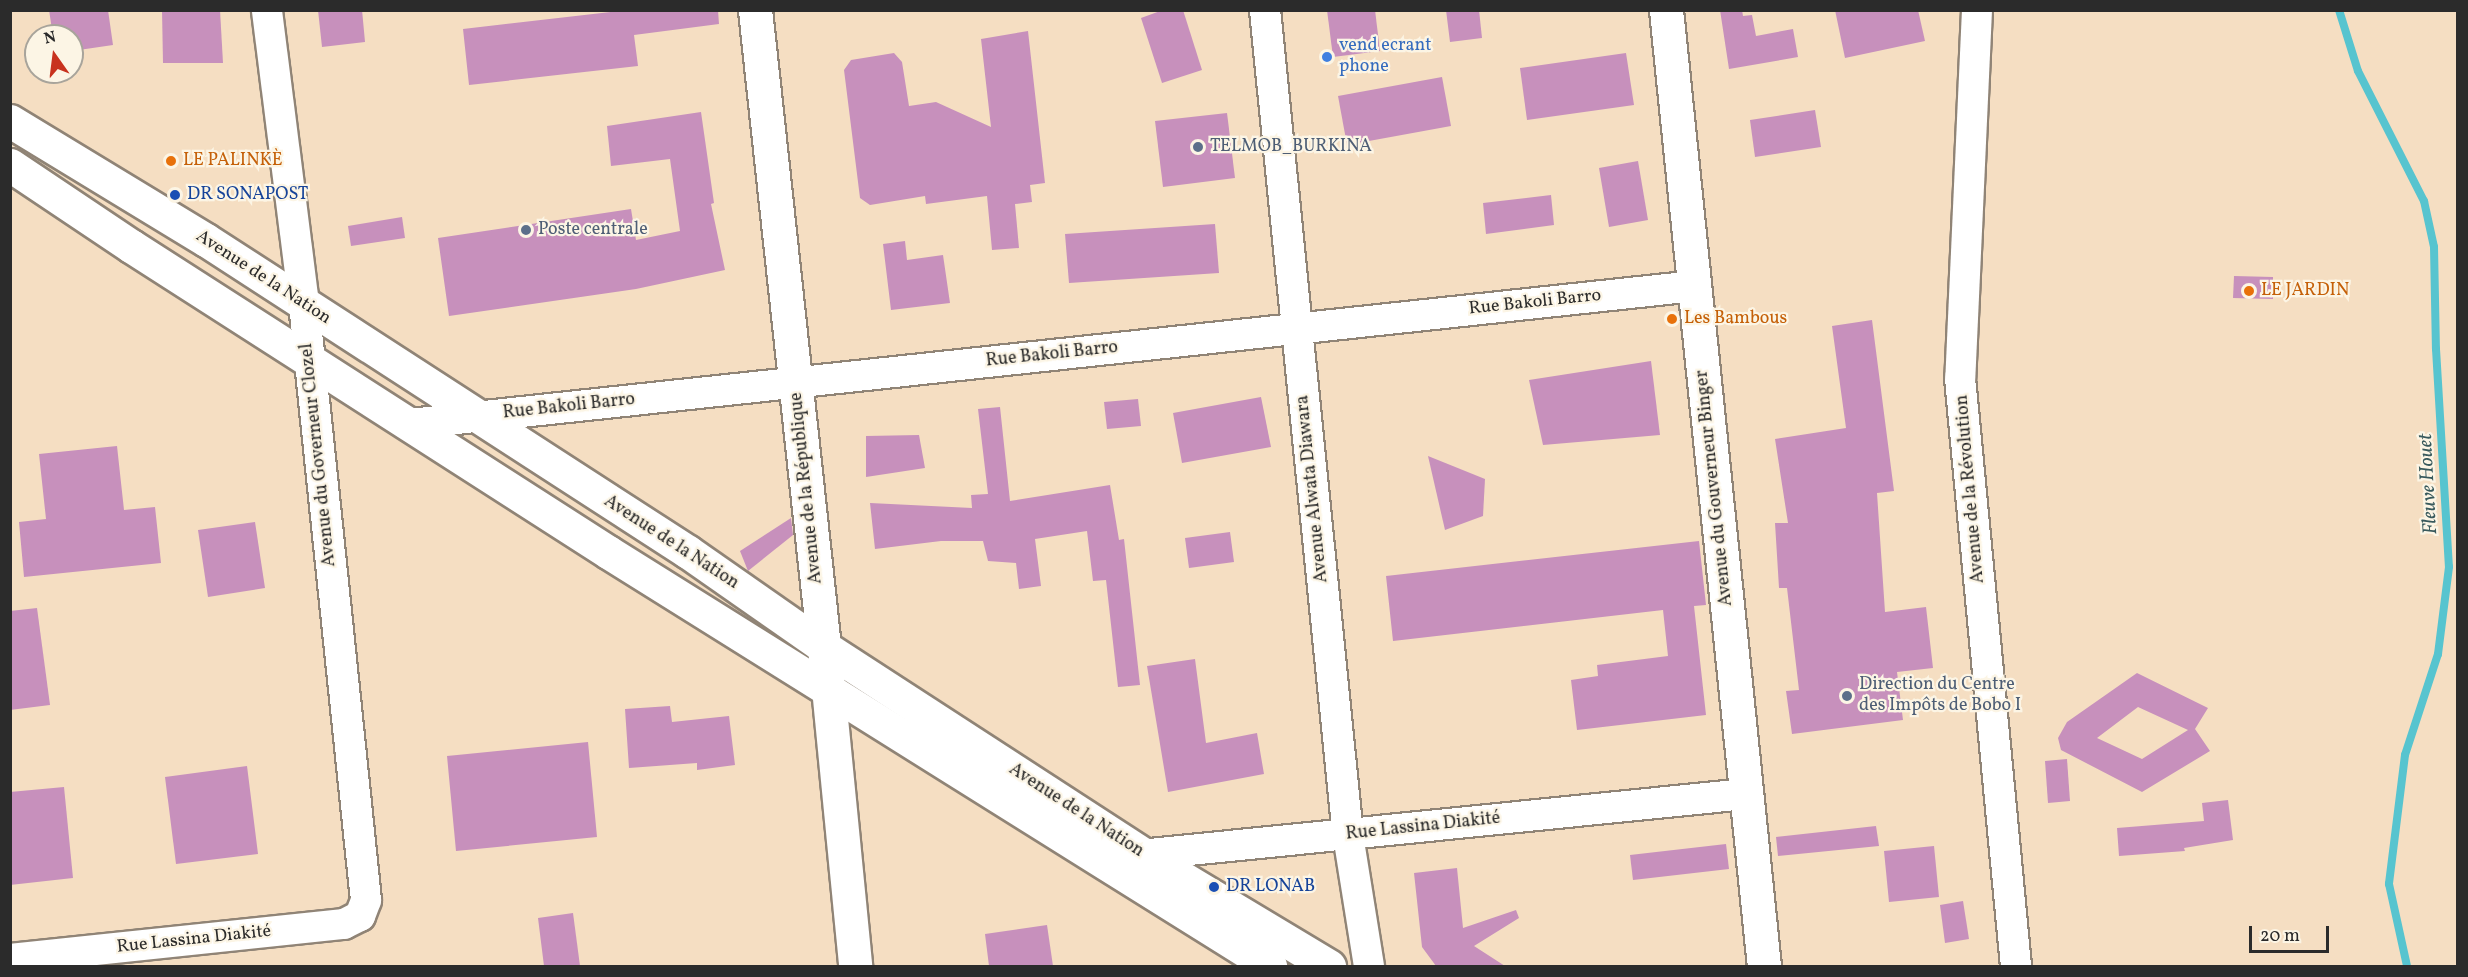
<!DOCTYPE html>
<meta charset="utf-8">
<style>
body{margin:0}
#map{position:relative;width:2468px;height:977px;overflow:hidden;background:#f5dec2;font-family:Vollkorn,serif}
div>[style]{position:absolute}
.stream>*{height:8px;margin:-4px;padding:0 4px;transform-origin:4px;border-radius:4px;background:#57c4cf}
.building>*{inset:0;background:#c790bc}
.roads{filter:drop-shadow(2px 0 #908476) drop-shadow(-2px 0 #908476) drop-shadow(0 2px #908476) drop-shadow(0 -2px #908476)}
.minor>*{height:30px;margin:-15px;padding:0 15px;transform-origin:15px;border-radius:15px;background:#fff}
.tertiary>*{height:33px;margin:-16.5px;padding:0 16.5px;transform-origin:16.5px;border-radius:16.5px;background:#fff}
.secondary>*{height:33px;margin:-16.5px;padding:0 16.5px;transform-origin:16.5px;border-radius:16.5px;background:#fff}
.dots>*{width:16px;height:16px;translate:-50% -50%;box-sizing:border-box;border:3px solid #fcf5e5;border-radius:50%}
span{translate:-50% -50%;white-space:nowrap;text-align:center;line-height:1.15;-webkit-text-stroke:4.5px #fcf5e5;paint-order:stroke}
.shop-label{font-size:18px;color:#366cbe}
.left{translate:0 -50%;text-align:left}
.service-label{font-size:18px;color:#4e5e75}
.food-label{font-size:18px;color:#c56008}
.transit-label{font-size:18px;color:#164399}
.street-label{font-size:18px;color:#2b2b2b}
.water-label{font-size:20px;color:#38595c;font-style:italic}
.frame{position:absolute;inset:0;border:12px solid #2b2b2b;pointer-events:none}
.north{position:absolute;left:24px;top:24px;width:60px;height:60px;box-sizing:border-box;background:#fcf5e5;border:2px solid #a8a49b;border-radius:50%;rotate:346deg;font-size:16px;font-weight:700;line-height:24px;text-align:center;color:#2b2b2b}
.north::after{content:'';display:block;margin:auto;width:21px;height:27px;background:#c8321e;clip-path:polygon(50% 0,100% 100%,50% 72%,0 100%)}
.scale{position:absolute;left:2249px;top:926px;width:80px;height:27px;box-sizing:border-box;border:3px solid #2b2b2b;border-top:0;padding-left:8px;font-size:18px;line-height:21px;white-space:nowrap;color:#2b2b2b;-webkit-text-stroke:4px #fcf5e5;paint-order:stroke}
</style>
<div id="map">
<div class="stream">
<div style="left:2339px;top:10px;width:64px;rotate:72.7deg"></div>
<div style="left:2358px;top:71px;width:146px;rotate:63.1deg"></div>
<div style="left:2424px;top:201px;width:47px;rotate:77.7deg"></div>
<div style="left:2434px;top:247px;width:102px;rotate:88.9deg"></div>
<div style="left:2436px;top:349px;width:218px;rotate:86.6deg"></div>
<div style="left:2449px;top:567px;width:88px;rotate:97.2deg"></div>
<div style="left:2438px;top:654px;width:106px;rotate:108.1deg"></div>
<div style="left:2405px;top:755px;width:130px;rotate:97.1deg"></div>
<div style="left:2389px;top:884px;width:84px;rotate:77.6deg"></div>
</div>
<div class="building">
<div style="clip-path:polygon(49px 10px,108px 10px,113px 45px,72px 51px,72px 36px,53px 36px)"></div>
<div style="clip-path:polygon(162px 10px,220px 10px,223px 63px,163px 63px)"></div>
<div style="clip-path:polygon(318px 10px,362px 10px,365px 42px,322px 47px)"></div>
<div style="clip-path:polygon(628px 10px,718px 10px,719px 24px,634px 35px,638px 66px,469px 85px,463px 29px)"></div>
<div style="clip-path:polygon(1163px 10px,1183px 10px,1202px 70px,1162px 83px,1141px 18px)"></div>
<div style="clip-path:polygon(1327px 10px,1375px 10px,1380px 51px,1333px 57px)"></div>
<div style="clip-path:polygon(1446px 10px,1479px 10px,1482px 38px,1450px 42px)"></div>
<div style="clip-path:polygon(1720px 10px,1742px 10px,1743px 16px,1752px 15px,1756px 36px,1793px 29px,1798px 57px,1729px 69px)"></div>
<div style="clip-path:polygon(1835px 10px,1918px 10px,1925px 41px,1845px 58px)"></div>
<div style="clip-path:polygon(1028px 31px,1045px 183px,1030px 185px,1032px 202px,1015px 204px,1019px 248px,992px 250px,987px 196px,926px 204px,925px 196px,870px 205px,860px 198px,844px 70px,851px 60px,894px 53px,902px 62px,909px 106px,936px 102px,991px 127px,981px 39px)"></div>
<div style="clip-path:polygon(1626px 53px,1634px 105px,1527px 120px,1520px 68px)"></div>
<div style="clip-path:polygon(1442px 77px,1451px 126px,1347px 145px,1338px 96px)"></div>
<div style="clip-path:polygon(1815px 110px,1821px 147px,1755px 157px,1750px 120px)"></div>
<div style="clip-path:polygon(701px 112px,714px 203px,711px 204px,725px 270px,636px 289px,449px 316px,438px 238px,631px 209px,636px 240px,680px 231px,670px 159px,611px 166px,607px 126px)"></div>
<div style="clip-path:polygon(1227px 113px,1235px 178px,1163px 187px,1155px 121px)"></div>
<div style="clip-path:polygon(1638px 161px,1648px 220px,1609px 227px,1599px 168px)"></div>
<div style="clip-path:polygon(1551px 195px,1554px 225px,1486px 234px,1483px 203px)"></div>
<div style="clip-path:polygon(402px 217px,405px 238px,351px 246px,348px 226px)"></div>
<div style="clip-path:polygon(1215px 224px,1219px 273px,1069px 283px,1065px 234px)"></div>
<div style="clip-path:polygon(905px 241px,907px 260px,943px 255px,950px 303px,891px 310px,883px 244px)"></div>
<div style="clip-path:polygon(2234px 276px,2273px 277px,2273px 299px,2233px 298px)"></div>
<div style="clip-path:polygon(1872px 320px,1894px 491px,1877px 493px,1885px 612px,1926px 607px,1933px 668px,1897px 672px,1903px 720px,1792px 734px,1786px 691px,1799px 690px,1787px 588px,1779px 588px,1775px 523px,1788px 523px,1775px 439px,1846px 428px,1832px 326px)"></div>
<div style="clip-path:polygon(1651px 361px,1660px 435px,1543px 445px,1529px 380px)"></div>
<div style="clip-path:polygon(1261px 397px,1271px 447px,1182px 463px,1173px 413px)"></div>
<div style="clip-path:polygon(1138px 399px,1141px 426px,1107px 429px,1104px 402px)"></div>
<div style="clip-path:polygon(1000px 407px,1010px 501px,1110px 485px,1119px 540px,1124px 539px,1140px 685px,1118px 687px,1106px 580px,1093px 581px,1087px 531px,1035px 539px,1041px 586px,1019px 589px,1016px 563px,988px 561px,983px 541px,941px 541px,875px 549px,870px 503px,972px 508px,971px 495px,988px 494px,978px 409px)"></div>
<div style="clip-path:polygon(919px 435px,925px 468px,866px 477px,866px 436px)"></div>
<div style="clip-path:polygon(117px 446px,124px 510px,155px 507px,161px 563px,24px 577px,19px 522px,46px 519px,39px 454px)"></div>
<div style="clip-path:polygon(1428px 456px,1485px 479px,1483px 516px,1445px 530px)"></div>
<div style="clip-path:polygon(791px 518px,793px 535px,748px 571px,740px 551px)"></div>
<div style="clip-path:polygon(255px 522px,265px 588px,208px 597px,198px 530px)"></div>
<div style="clip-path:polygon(1230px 532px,1234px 562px,1189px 568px,1185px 538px)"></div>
<div style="clip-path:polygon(1699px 541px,1706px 605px,1694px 606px,1706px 715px,1577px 730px,1571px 680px,1598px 676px,1597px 665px,1668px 656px,1663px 610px,1393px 641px,1386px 576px)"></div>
<div style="clip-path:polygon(37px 608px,50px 705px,10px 710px,10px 611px)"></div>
<div style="clip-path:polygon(1195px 659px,1206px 743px,1257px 733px,1264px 774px,1168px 792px,1147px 666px)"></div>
<div style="clip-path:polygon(evenodd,2137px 673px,2208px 708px,2195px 729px,2210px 751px,2142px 792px,2061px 750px,2058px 738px,2067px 722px,2137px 673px,2138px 707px,2188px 730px,2142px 759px,2097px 738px,2138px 707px)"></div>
<div style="clip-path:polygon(670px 706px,672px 722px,729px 716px,735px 765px,697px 770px,697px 763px,629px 768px,625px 709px)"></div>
<div style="clip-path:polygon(588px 742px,597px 837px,456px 851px,447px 756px)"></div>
<div style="clip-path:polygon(2067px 759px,2070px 801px,2048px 803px,2045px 761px)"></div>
<div style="clip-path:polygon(247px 766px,258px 854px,176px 864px,165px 777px)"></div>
<div style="clip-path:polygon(64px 787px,73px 878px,10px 885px,10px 792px)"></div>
<div style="clip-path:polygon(2228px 800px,2233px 840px,2184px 848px,2185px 851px,2119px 856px,2117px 828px,2204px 821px,2202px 803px)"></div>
<div style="clip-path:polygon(1876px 826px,1879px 846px,1778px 856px,1776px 837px)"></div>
<div style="clip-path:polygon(1726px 844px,1729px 869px,1633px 880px,1630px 855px)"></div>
<div style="clip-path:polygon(1934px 846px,1939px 897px,1889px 902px,1884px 851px)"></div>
<div style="clip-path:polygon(1457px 868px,1463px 928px,1516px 910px,1519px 918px,1474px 946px,1505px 966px,1436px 966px,1422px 947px,1414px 873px)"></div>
<div style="clip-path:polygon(1963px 901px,1969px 939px,1945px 943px,1940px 905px)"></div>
<div style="clip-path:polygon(573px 913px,580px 966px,544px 966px,538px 918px)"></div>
<div style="clip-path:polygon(1047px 925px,1053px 966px,989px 966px,985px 934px)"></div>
</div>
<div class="roads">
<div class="minor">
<div style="left:1265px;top:10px;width:829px;rotate:84.26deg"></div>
<div style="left:1348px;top:835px;width:133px;rotate:80.9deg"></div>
<div style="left:1977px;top:10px;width:368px;rotate:92.6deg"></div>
<div style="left:1960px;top:378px;width:591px;rotate:84.56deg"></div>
<div style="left:410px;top:424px;width:1291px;rotate:-6.13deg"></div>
<div style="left:1130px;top:856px;width:619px;rotate:-5.75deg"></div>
<div style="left:10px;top:959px;width:336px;rotate:-6deg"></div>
<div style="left:344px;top:924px;width:18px;rotate:-27deg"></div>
<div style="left:360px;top:916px;width:17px;rotate:-69deg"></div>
<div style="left:366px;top:900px;width:599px;rotate:-95.94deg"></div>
<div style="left:304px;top:304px;width:296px;rotate:-97.2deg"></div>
</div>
<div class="tertiary">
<div style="left:755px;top:10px;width:641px;rotate:83.82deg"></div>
<div style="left:824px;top:647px;width:321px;rotate:84.4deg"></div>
<div style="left:1666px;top:10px;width:961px;rotate:84.15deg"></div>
</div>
<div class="secondary">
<div style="left:10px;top:121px;width:229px;rotate:31.3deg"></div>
<div style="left:206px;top:240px;width:574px;rotate:32.92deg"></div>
<div style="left:688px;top:552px;width:166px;rotate:34.9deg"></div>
<div style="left:824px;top:647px;width:382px;rotate:33deg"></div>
<div style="left:1144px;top:855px;width:216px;rotate:31deg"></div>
<div style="left:10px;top:165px;width:146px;rotate:33.8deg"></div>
<div style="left:131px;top:246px;width:567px;rotate:32.68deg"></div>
<div style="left:608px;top:552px;width:781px;rotate:32.02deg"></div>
</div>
</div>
<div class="dots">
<div style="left:1327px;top:57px;background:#3f7fe0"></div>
<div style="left:1198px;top:147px;background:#5c6f8a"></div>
<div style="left:171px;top:161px;background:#e8710a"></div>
<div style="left:175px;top:195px;background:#1a4fb4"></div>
<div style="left:526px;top:230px;background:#5c6f8a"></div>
<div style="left:2249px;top:291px;background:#e8710a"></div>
<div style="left:1672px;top:319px;background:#e8710a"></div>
<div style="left:1847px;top:696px;background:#5c6f8a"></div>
<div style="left:1214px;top:887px;background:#1a4fb4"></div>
</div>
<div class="shop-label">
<span class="left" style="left:1339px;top:57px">vend ecrant<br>phone</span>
</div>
<div class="service-label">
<span class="left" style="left:1210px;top:147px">TELMOB_BURKINA</span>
<span class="left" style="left:538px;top:230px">Poste centrale</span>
<span class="left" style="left:1859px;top:696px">Direction du Centre<br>des Impôts de Bobo I</span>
</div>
<div class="food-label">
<span class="left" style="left:183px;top:161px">LE PALINKÈ</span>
<span class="left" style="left:2261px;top:291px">LE JARDIN</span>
<span class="left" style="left:1684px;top:319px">Les Bambous</span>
</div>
<div class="transit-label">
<span class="left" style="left:187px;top:195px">DR SONAPOST</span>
<span class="left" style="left:1226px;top:887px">DR LONAB</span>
</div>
<div class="street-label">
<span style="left:263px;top:278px;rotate:33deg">Avenue de la Nation</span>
<span style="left:1535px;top:303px;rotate:-6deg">Rue Bakoli Barro</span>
<span style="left:1052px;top:355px;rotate:-6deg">Rue Bakoli Barro</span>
<span style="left:569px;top:407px;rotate:-6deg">Rue Bakoli Barro</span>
<span style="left:319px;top:455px;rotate:-96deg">Avenue du Governeur Clozel</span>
<span style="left:807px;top:488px;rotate:-96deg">Avenue de la République</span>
<span style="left:1715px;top:488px;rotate:-96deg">Avenue du Gouverneur Binger</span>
<span style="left:1313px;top:489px;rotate:-96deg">Avenue Alwata Diawara</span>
<span style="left:1971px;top:489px;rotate:-95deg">Avenue de la Révolution</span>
<span style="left:671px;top:543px;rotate:33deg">Avenue de la Nation</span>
<span style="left:1076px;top:811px;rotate:33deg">Avenue de la Nation</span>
<span style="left:1423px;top:827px;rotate:-6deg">Rue Lassina Diakité</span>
<span style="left:194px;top:940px;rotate:-6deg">Rue Lassina Diakité</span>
</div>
<div class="water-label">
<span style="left:2429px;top:484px;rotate:-93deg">Fleuve Houet</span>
</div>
<div class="frame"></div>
<div class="north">N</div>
<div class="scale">20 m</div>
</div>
